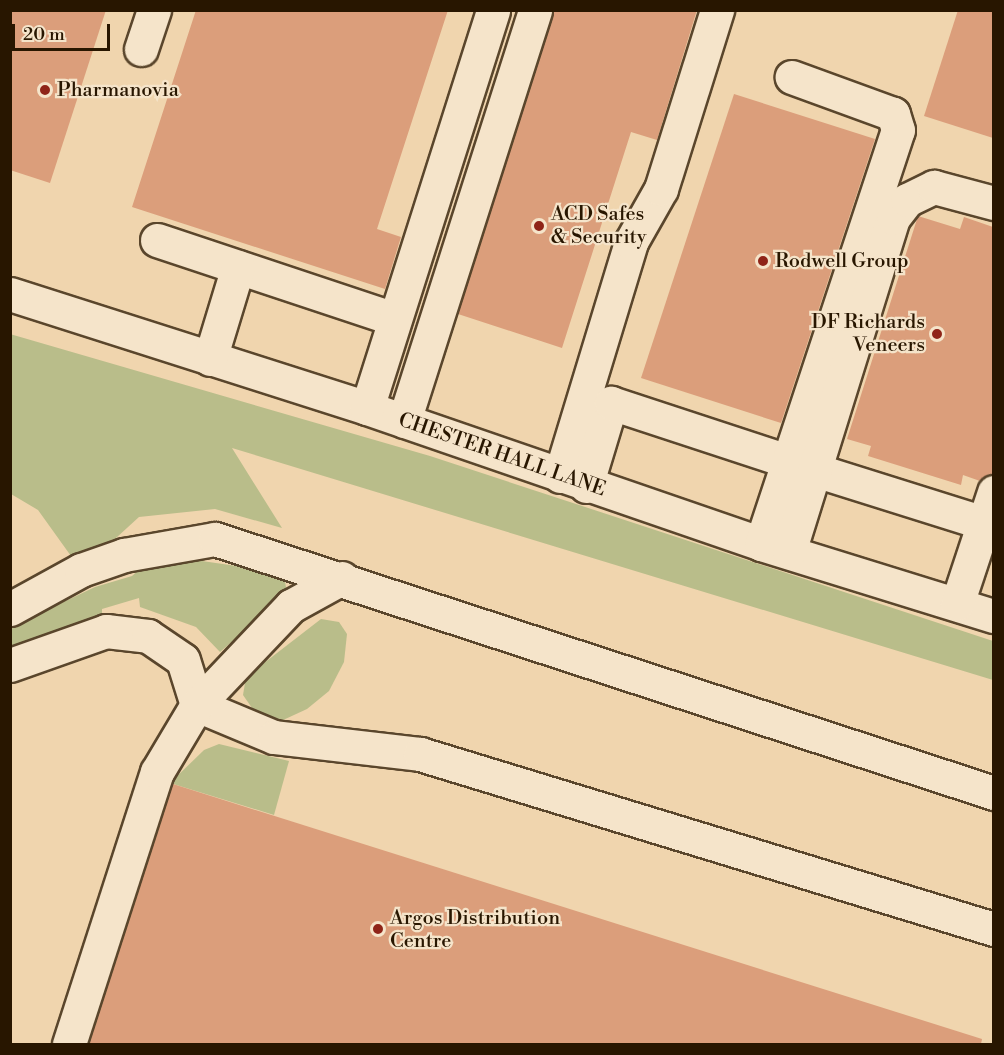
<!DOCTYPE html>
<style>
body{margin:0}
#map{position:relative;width:1004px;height:1055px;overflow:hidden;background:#f0d5ae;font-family:"Libre Bodoni",serif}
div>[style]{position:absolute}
.green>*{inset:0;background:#b9bd8a}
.building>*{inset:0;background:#db9e7b}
.roads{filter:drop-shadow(2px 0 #5a462c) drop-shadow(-2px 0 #5a462c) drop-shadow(0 2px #5a462c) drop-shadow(0 -2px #5a462c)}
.minor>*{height:33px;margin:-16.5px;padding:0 16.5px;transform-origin:16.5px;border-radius:16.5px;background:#f5e4ca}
.dots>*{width:16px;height:16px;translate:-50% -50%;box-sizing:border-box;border:3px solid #f5e4ca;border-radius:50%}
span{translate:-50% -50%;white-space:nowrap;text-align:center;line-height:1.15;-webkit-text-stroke:4.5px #f5e4ca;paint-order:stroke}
.poi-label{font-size:20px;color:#281600}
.left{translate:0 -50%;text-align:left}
.right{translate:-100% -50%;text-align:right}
.street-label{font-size:20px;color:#281600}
.frame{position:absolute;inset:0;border:12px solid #281600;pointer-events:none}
.scale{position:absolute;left:12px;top:24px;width:98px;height:27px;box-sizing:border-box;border:3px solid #281600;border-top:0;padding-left:8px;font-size:18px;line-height:21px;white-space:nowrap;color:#281600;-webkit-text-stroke:4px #f5e4ca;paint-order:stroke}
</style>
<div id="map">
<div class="green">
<div style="clip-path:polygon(10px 334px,430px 456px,993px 641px,993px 680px,232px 448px,282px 528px,215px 509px,139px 517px,81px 570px,38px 510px,11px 494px)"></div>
<div style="clip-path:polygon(188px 559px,272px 571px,285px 581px,287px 594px,220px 652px,196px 627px,140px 607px,139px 598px,102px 609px,102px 617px,11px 649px,11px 627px,95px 587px,132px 576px,141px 568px)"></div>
<div style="clip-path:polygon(321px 619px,339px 622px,347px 634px,344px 662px,329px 691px,307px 709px,281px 721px,259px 718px,243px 695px,246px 677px)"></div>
<div style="clip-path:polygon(219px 744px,289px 761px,274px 815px,170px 783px,204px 750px)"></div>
</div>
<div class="building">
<div style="clip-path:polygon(10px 10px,106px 10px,50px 183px,10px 170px)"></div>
<div style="clip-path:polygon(196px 10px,448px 10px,377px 229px,401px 237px,385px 289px,132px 207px)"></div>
<div style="clip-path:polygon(553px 10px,697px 10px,657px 140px,631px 132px,562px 348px,458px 314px)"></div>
<div style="clip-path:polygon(958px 10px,993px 10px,993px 138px,924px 116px)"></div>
<div style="clip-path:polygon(734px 94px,875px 139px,781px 423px,641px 378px)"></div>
<div style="clip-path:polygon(918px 216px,960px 229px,964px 217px,993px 227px,993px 474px,980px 481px,963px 475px,961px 485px,868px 456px,871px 446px,847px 439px)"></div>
<div style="clip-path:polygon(173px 784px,982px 1039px,981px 1044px,89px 1044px)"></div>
</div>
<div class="roads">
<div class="minor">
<div style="left:141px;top:49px;width:41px;rotate:-71.6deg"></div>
<div style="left:157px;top:240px;width:250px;rotate:18.4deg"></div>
<div style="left:10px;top:294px;width:375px;rotate:17.7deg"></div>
<div style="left:367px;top:408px;width:417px;rotate:19deg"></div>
<div style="left:761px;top:544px;width:244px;rotate:17.2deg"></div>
<div style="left:210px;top:359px;width:96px;rotate:-73.1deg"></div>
<div style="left:367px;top:408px;width:417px;rotate:-72.4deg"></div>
<div style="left:404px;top:421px;width:431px;rotate:-72.3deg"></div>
<div style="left:815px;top:470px;width:177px;rotate:17.4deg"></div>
<div style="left:560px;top:476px;width:245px;rotate:-73.1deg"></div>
<div style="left:631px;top:242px;width:61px;rotate:-60.5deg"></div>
<div style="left:661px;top:189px;width:188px;rotate:-72.6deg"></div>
<div style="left:586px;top:486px;width:87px;rotate:-73.2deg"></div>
<div style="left:611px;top:403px;width:185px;rotate:18.2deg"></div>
<div style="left:761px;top:544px;width:436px;rotate:-71.7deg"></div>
<div style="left:898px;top:130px;width:17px;rotate:-107deg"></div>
<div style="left:893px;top:114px;width:108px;rotate:-159.9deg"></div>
<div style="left:789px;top:552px;width:350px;rotate:-72.7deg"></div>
<div style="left:893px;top:218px;width:23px;rotate:-52deg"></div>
<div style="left:907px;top:200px;width:30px;rotate:-26deg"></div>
<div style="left:934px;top:187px;width:62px;rotate:14.9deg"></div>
<div style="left:957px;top:604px;width:118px;rotate:-71.7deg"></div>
<div style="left:10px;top:609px;width:81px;rotate:-28.8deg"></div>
<div style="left:81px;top:570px;width:46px;rotate:-19.2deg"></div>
<div style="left:124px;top:555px;width:92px;rotate:-10deg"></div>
<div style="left:215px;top:539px;width:819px;rotate:18.06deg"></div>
<div style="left:10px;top:665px;width:102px;rotate:-19.5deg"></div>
<div style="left:106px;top:631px;width:42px;rotate:6.8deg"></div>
<div style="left:148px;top:636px;width:42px;rotate:34.4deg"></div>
<div style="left:183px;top:660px;width:47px;rotate:72.7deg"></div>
<div style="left:197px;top:705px;width:83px;rotate:22.6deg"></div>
<div style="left:274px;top:737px;width:147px;rotate:6.6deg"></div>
<div style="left:420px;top:754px;width:600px;rotate:16.96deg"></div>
<div style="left:69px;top:1044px;width:286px;rotate:-72.1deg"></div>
<div style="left:157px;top:772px;width:78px;rotate:-59.2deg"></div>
<div style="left:197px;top:705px;width:137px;rotate:-46.5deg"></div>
<div style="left:291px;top:606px;width:58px;rotate:-28.8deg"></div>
</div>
</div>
<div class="dots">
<div style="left:45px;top:90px;background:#8f2418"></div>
<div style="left:539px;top:226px;background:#8f2418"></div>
<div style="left:763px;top:261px;background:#8f2418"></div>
<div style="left:937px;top:334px;background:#8f2418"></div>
<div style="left:378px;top:929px;background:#8f2418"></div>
</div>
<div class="poi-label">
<span class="left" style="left:57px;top:90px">Pharmanovia</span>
<span class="left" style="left:551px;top:226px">ACD Safes<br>&amp; Security</span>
<span class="left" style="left:775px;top:261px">Rodwell Group</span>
<span class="right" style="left:925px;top:334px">DF Richards<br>Veneers</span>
<span class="left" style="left:390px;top:930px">Argos Distribution<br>Centre</span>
</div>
<div class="street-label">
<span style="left:502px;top:455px;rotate:19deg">CHESTER HALL LANE</span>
</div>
<div class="frame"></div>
<div class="scale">20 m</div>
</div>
